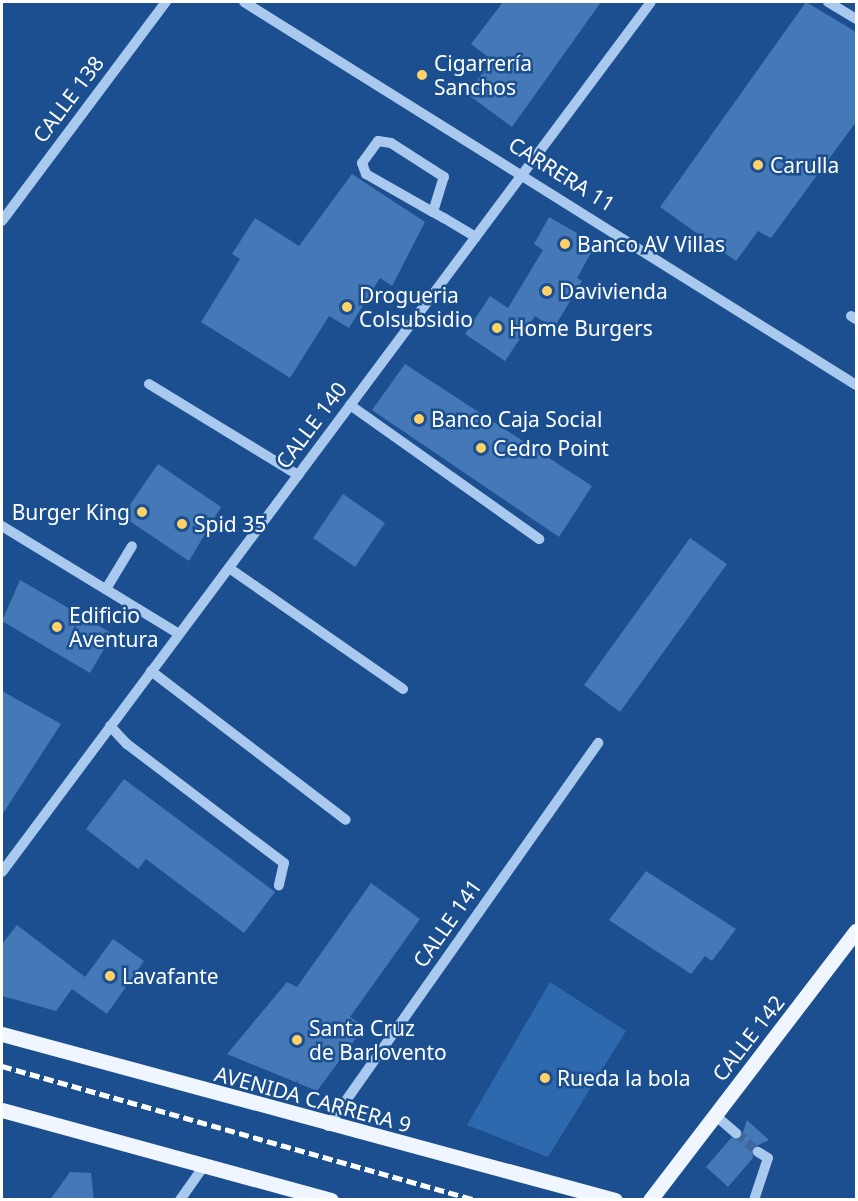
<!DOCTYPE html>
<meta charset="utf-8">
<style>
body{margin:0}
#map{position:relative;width:858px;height:1201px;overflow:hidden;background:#1b4f8f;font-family:"Noto Sans",sans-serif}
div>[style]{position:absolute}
.green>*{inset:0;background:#2e69ad}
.building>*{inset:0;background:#4478b7}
.minor-tunnel>*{height:10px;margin-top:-5px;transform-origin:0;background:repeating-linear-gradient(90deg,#3d69a0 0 10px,transparent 0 15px)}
.minor>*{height:10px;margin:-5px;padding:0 5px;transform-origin:5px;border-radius:5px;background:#a9c9ee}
.major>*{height:15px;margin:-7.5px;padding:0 7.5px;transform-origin:7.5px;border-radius:7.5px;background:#f0f6ff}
.rail>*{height:4.5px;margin-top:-2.25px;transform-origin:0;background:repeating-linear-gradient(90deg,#fff 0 10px,transparent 0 14.5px)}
.dots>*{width:16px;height:16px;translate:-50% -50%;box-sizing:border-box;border:3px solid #1b4f8f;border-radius:50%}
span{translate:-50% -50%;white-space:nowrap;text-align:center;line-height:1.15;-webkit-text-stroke:5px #1b4f8f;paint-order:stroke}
.poi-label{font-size:21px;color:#fff}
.left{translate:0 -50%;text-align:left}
.right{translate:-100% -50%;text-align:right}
.street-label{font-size:21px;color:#fff}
.frame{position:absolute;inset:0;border:3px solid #fff;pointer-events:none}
</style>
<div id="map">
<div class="green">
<div style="clip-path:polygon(550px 982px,626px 1031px,548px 1157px,467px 1125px)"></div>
</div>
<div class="building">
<div style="clip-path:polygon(503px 2px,601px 2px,512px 127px,467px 94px,492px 60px,471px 44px)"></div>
<div style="clip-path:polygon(806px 2px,856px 32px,856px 122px,771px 238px,758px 231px,736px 261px,660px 207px)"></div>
<div style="clip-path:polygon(352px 174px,425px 222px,392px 286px,380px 278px,349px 328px,329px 316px,290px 378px,201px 322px,240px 259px,232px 254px,255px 218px,299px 246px)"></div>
<div style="clip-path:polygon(549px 217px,596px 244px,577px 278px,582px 281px,554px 328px,535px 316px,505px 361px,465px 334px,490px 296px,508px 308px,543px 250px,534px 244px)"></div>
<div style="clip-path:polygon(405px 364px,592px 486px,559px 537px,372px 410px)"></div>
<div style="clip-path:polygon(158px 464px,221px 507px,189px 561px,122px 516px)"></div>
<div style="clip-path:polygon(343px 494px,385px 523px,355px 567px,313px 538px)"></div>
<div style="clip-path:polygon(690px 538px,727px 564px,620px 712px,584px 685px)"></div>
<div style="clip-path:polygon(20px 580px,113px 634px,90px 673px,2px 621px)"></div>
<div style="clip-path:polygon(2px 691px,61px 724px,2px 815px)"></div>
<div style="clip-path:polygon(124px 779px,275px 892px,244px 933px,146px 859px,138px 869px,86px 829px)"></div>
<div style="clip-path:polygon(646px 871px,736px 929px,712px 961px,705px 956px,691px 974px,609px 920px)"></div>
<div style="clip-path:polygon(371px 883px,420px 919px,350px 1017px,365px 1026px,317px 1091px,227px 1054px,287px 982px,297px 987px)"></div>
<div style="clip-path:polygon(17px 925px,85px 977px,113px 939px,144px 961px,107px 1014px,72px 989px,56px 1011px,2px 996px,2px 944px)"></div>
<div style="clip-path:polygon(747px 1120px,769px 1140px,752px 1148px,753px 1158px,728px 1187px,706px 1167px,731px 1138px,741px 1138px)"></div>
<div style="clip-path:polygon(70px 1172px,91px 1173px,94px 1200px,50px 1200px)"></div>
</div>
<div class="minor-tunnel">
<div style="left:736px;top:1133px;width:29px;rotate:41deg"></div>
</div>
<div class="minor">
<div style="left:244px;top:2px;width:722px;rotate:32.04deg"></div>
<div style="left:828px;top:2px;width:33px;rotate:31deg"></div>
<div style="left:433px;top:212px;width:37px;rotate:-73deg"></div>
<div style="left:444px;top:177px;width:63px;rotate:-147.3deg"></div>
<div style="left:391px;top:143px;width:13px;rotate:-171deg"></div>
<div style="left:378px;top:141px;width:27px;rotate:126deg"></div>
<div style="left:362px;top:163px;width:12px;rotate:70deg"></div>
<div style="left:366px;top:174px;width:77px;rotate:29.6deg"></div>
<div style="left:433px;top:212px;width:13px;rotate:29deg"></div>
<div style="left:444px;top:218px;width:37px;rotate:31deg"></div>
<div style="left:2px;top:221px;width:274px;rotate:-53.2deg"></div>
<div style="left:851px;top:316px;width:6px;rotate:31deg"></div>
<div style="left:149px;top:384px;width:175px;rotate:31.4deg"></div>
<div style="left:350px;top:405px;width:232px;rotate:35.3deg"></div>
<div style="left:2px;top:526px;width:207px;rotate:31.4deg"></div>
<div style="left:229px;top:568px;width:212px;rotate:34.8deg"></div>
<div style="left:106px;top:589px;width:50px;rotate:-58.8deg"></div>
<div style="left:151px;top:671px;width:245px;rotate:37.4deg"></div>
<div style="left:110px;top:726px;width:25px;rotate:47deg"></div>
<div style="left:127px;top:744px;width:197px;rotate:37.2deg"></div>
<div style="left:284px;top:863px;width:23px;rotate:103deg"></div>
<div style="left:2px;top:872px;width:1085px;rotate:-53.28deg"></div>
<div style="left:715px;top:1115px;width:28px;rotate:41deg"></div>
<div style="left:328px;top:1126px;width:469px;rotate:-54.8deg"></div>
<div style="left:180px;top:1200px;width:42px;rotate:-54.8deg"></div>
<div style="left:754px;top:1200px;width:44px;rotate:-71.6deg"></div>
<div style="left:768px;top:1158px;width:12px;rotate:-149deg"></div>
</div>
<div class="major">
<div style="left:2px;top:1034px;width:635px;rotate:15.15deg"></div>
<div style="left:2px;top:1110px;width:341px;rotate:15.3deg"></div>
<div style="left:650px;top:1200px;width:339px;rotate:-52.6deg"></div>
</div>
<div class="rail">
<div style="left:2px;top:1066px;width:492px;rotate:15.8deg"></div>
</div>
<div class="dots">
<div style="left:422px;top:75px;background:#ffd166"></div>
<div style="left:758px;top:165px;background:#ffd166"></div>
<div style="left:565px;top:244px;background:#ffd166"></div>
<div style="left:547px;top:291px;background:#ffd166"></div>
<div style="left:347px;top:307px;background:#ffd166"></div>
<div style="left:497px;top:328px;background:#ffd166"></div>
<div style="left:419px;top:419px;background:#ffd166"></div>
<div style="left:481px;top:448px;background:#ffd166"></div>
<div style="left:142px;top:512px;background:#ffd166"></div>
<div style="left:182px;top:524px;background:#ffd166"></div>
<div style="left:57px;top:627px;background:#ffd166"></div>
<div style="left:110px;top:976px;background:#ffd166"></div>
<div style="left:297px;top:1040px;background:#ffd166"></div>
<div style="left:545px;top:1078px;background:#ffd166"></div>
</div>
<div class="poi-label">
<span class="left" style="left:434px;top:75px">Cigarrería<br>Sanchos</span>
<span class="left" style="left:770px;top:165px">Carulla</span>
<span class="left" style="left:577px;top:244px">Banco AV Villas</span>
<span class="left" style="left:559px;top:291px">Davivienda</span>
<span class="left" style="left:359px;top:307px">Drogueria<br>Colsubsidio</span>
<span class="left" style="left:509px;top:328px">Home Burgers</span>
<span class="left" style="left:431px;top:419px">Banco Caja Social</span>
<span class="left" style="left:493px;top:448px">Cedro Point</span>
<span class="right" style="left:130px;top:512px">Burger King</span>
<span class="left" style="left:194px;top:524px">Spid 35</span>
<span class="left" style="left:69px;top:627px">Edificio<br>Aventura</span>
<span class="left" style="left:122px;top:976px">Lavafante</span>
<span class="left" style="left:309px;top:1040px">Santa Cruz<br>de Barlovento</span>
<span class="left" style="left:557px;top:1078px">Rueda la bola</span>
</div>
<div class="street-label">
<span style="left:68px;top:99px;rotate:-53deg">CALLE 138</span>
<span style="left:562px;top:174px;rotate:32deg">CARRERA 11</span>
<span style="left:311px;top:425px;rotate:-53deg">CALLE 140</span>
<span style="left:447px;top:923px;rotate:-55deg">CALLE 141</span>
<span style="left:748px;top:1038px;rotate:-52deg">CALLE 142</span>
<span style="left:313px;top:1099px;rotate:15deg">AVENIDA CARRERA 9</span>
</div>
<div class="frame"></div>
</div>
